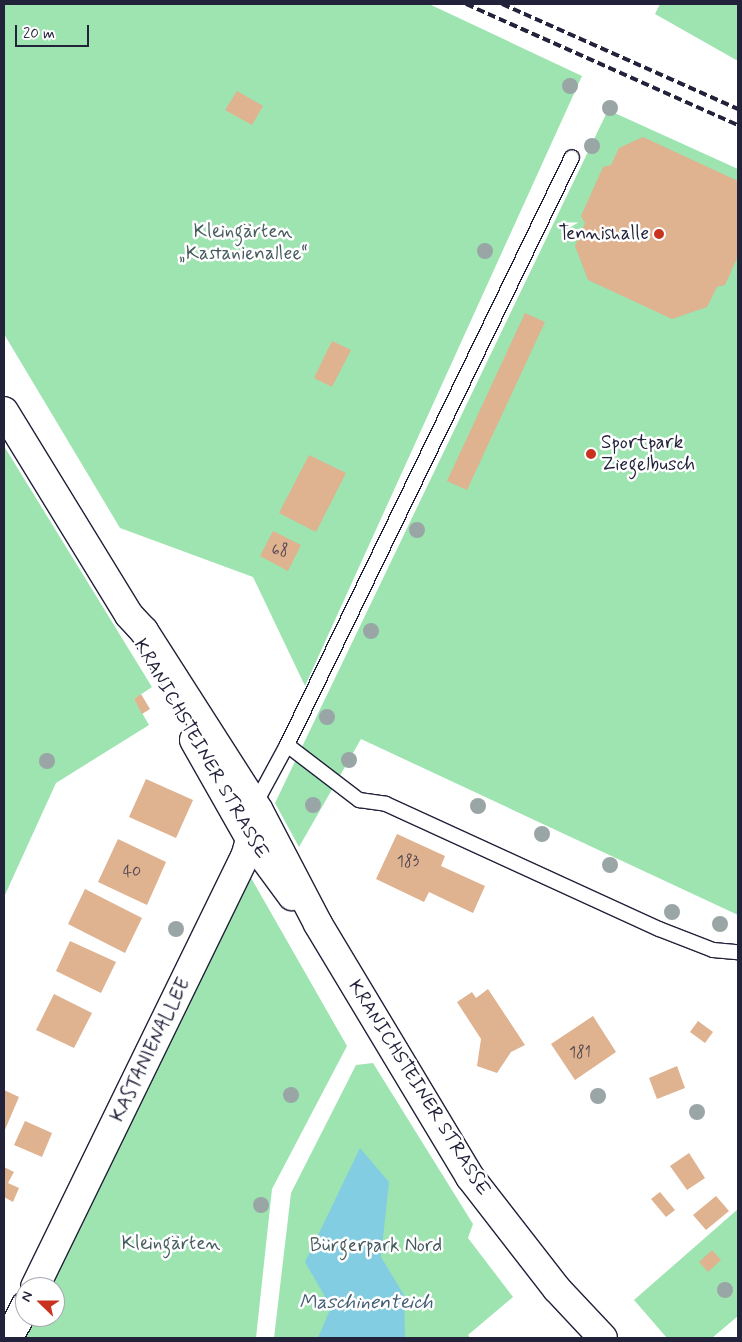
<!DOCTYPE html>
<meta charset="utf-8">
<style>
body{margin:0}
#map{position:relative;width:742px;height:1342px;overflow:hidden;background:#fff;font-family:Mynerve,sans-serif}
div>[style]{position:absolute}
.green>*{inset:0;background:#9de4b1}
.water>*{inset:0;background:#82cde2}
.building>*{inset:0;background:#dfb290}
.roads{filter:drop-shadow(1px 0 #22223b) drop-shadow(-1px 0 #22223b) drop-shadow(0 1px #22223b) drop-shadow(0 -1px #22223b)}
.lane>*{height:14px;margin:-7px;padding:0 7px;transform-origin:7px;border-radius:7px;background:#fff}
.street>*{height:28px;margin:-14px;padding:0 14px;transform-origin:14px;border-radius:14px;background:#fff}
.secondary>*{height:28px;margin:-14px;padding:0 14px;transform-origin:14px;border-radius:14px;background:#fff}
.rail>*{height:4px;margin-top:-2px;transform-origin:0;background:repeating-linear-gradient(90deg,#22223b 0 8px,transparent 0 12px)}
.trees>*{width:16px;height:16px;margin:-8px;border-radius:50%;background:#9aa5a6}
.dots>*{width:14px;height:14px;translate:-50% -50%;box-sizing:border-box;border:2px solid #fff;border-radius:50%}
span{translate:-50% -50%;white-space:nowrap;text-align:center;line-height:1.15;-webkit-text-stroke:5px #fff;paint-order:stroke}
.number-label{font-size:16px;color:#514650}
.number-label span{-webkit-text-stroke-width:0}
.park-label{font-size:19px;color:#475c5e}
.poi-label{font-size:19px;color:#22223b}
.right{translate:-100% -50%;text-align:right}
.left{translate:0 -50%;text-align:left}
.street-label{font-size:19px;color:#22223b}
.water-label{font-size:20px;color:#445e75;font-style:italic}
.frame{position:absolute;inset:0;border:5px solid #22223b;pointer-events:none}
.north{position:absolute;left:15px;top:1277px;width:50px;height:50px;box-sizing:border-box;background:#fff;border:1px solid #a7a7b1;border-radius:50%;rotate:292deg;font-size:14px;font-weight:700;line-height:20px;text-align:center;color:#22223b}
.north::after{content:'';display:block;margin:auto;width:18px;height:22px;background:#c8321e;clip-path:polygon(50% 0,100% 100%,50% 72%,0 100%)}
.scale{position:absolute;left:15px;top:25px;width:74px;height:22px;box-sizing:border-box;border:2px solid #22223b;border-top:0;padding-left:6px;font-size:15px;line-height:18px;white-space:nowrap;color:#22223b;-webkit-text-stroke:4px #fff;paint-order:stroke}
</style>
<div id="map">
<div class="green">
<div style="clip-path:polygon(4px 4px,429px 4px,582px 76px,305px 686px,253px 577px,120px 528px,4px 334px)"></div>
<div style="clip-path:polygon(660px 4px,738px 4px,738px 61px,655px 14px)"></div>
<div style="clip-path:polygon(608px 110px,738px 169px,738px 915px,361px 739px,299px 847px,275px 803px)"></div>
<div style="clip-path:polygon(4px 446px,152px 687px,134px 699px,149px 725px,56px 783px,4px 897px)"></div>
<div style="clip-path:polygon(250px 876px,347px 1046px,272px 1189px,256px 1338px,20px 1338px,30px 1317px,55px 1317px,55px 1287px,45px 1287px)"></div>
<div style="clip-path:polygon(373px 1063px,473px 1224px,468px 1238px,513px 1297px,468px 1335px,470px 1338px,274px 1338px,291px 1193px,356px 1065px)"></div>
<div style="clip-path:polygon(738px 1209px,738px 1316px,712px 1338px,667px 1338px,634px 1300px)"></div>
</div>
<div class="water">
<div style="clip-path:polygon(360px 1148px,389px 1182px,381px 1257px,404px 1295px,405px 1338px,318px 1338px,331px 1307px,305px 1262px)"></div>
</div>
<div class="building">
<div style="clip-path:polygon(237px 91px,263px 106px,252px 125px,225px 110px)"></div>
<div style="clip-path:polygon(643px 137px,738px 181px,738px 256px,725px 285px,717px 287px,707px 307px,672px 319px,588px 280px,575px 246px,585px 223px,581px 216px,603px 167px,611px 165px,619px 148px)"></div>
<div style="clip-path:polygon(525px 313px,545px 322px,467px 490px,447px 481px)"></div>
<div style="clip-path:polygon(332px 341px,351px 350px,332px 387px,314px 378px)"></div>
<div style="clip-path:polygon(309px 455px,346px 473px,316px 532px,279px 513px)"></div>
<div style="clip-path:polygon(273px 531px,301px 545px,288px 571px,260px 556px)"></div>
<div style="clip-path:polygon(141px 694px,150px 709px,142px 714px,134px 699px)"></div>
<div style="clip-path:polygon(146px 779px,193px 800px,176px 838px,129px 817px)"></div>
<div style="clip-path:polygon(397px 834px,445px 856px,441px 866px,485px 886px,473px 913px,429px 892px,424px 902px,376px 879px)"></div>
<div style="clip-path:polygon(118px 839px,166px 862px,147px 905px,98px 882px)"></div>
<div style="clip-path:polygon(85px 889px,142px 918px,125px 953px,68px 924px)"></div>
<div style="clip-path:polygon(70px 941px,116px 962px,101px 993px,56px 971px)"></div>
<div style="clip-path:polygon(488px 989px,525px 1045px,511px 1052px,497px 1073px,477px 1066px,481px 1039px,457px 1002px,472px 992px,476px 998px)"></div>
<div style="clip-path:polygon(54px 994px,92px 1013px,74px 1048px,36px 1030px)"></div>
<div style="clip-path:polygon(593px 1016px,616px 1052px,575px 1080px,551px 1044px)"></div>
<div style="clip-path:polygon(698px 1021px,713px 1032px,705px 1043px,690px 1032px)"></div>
<div style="clip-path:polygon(677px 1066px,685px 1088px,657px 1099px,649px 1078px)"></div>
<div style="clip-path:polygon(4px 1090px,19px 1097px,4px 1132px)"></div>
<div style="clip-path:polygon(25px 1121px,52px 1133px,42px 1157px,14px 1145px)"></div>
<div style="clip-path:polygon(689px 1153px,705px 1178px,687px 1190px,670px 1166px)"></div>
<div style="clip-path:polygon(4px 1167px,14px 1172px,8px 1183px,19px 1188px,13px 1202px,4px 1197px)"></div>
<div style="clip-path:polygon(660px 1192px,675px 1210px,666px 1217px,651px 1199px)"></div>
<div style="clip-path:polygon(716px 1196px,729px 1211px,706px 1230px,693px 1215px)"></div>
<div style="clip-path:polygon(712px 1250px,721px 1260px,708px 1272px,699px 1262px)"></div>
</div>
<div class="roads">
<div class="lane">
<div style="left:287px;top:745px;width:91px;rotate:37.4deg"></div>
<div style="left:359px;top:800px;width:27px;rotate:8deg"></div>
<div style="left:386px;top:804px;width:300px;rotate:24.6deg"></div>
<div style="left:659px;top:929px;width:58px;rotate:21.3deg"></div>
<div style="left:713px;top:950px;width:25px;rotate:5deg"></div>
<div style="left:259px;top:808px;width:13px;rotate:-86deg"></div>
<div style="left:260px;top:795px;width:57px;rotate:-61.6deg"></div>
<div style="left:287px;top:745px;width:653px;rotate:-64.14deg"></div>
</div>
<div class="street">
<div style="left:35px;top:1287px;width:479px;rotate:-64deg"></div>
<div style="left:245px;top:857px;width:37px;rotate:-74deg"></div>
<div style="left:9px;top:1338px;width:36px;rotate:-63deg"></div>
</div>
<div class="secondary">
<div style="left:4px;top:411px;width:239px;rotate:58.5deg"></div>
<div style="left:129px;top:615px;width:22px;rotate:47deg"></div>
<div style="left:144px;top:631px;width:211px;rotate:57.4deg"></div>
<div style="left:258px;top:809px;width:130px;rotate:62.4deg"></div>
<div style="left:318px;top:924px;width:295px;rotate:59deg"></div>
<div style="left:470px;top:1177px;width:142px;rotate:52.2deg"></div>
<div style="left:557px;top:1289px;width:67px;rotate:46.8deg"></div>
<div style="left:194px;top:740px;width:114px;rotate:60.5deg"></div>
<div style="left:250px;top:839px;width:71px;rotate:53.6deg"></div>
</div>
</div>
<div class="rail">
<div style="left:466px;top:4px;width:298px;rotate:24deg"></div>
<div style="left:502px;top:4px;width:258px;rotate:24deg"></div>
</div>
<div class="trees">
<div style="left:570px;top:86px"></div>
<div style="left:610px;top:108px"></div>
<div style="left:592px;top:146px"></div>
<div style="left:485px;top:251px"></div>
<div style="left:417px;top:530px"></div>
<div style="left:371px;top:631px"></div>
<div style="left:327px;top:717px"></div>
<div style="left:349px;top:760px"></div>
<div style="left:47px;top:761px"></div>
<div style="left:313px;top:805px"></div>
<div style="left:478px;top:806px"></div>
<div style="left:542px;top:834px"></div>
<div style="left:610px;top:865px"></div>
<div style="left:672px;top:912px"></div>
<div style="left:720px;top:924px"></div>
<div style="left:176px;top:929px"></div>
<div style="left:291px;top:1095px"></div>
<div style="left:598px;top:1096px"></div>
<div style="left:697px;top:1112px"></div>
<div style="left:261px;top:1205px"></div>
<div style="left:725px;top:1290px"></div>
</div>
<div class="dots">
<div style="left:659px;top:234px;background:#c8321e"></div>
<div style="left:591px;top:454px;background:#c8321e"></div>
</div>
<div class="number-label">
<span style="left:280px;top:551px">68</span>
<span style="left:408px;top:862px">183</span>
<span style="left:132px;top:872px">40</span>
<span style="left:580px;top:1053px">181</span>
</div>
<div class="park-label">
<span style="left:243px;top:243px">Kleingärten<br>„Kastanienallee“</span>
<span style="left:171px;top:1244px">Kleingärten</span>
<span style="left:376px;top:1246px">Bürgerpark Nord</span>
</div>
<div class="poi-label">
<span class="right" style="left:649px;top:234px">Tennishalle</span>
<span class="left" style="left:601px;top:454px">Sportpark<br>Ziegelbusch</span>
</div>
<div class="street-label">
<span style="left:201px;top:749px;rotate:60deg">KRANICHSTEINER STRASSE</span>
<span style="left:151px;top:1050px;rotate:-64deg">KASTANIENALLEE</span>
<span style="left:419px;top:1088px;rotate:58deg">KRANICHSTEINER STRASSE</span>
</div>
<div class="water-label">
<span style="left:366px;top:1302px">Maschinenteich</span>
</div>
<div class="frame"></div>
<div class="north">N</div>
<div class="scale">20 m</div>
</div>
